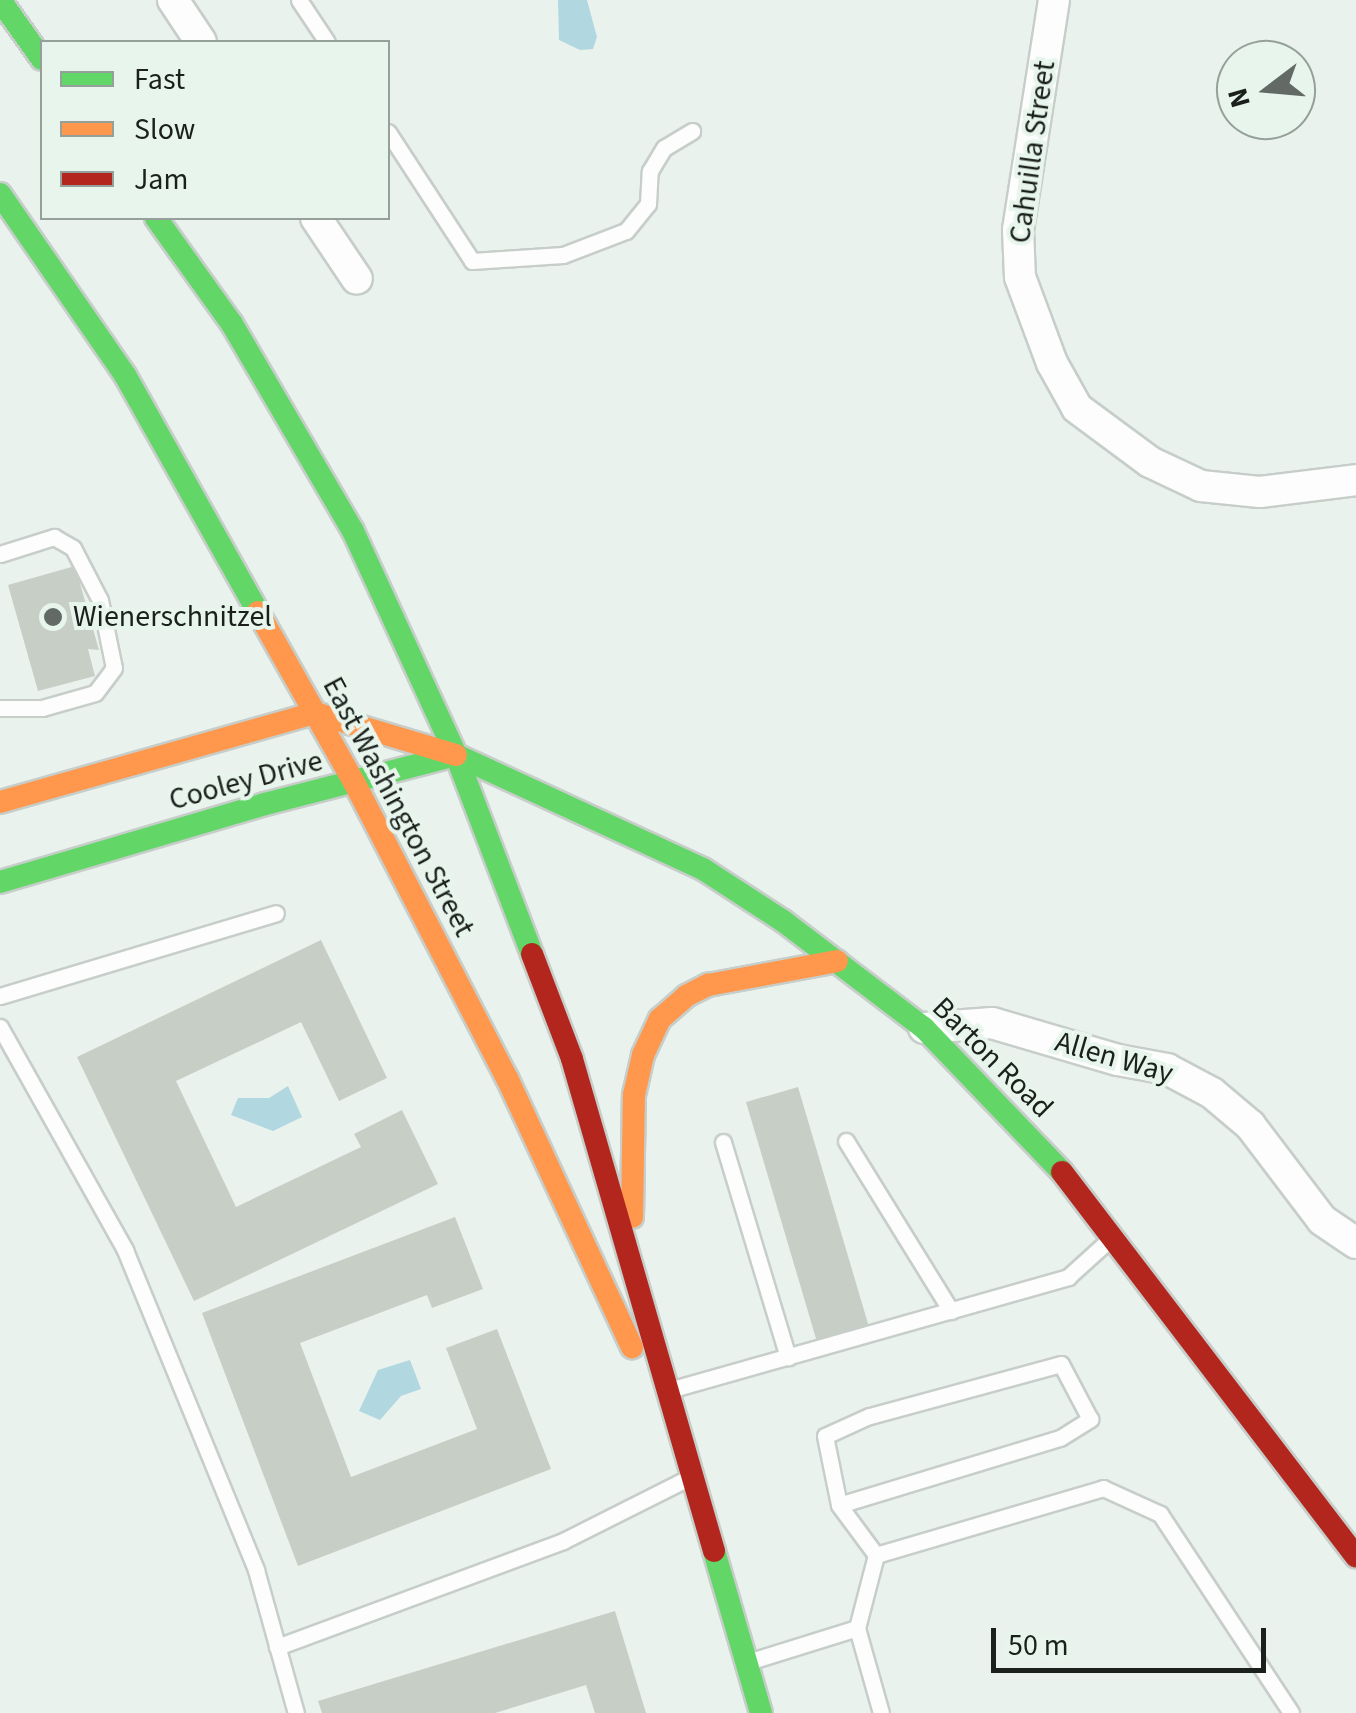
<!DOCTYPE html>
<style>
body{margin:0}
#map{position:relative;width:1356px;height:1713px;overflow:hidden;background:#eaf2ee;font-family:"Source Sans 3",sans-serif}
div>[style]{position:absolute}
.water>*{inset:0;background:#b1d7e0}
.building>*{inset:0;background:#c7cec5}
.roads{filter:drop-shadow(2px 0 #c7ceca) drop-shadow(-2px 0 #c7ceca) drop-shadow(0 2px #c7ceca) drop-shadow(0 -2px #c7ceca)}
.lane>*{height:15px;margin:-7.5px;padding:0 7.5px;transform-origin:7.5px;border-radius:7.5px;background:#fcfdfc}
.street>*{height:30px;margin:-15px;padding:0 15px;transform-origin:15px;border-radius:15px;background:#fcfdfc}
.fast>*{height:22px;margin:-11px;padding:0 11px;transform-origin:11px;border-radius:11px;background:#63d668}
.slow>*{height:22px;margin:-11px;padding:0 11px;transform-origin:11px;border-radius:11px;background:#ff974d}
.jam>*{height:22px;margin:-11px;padding:0 11px;transform-origin:11px;border-radius:11px;background:#b3261e}
.dots>*{width:28px;height:28px;translate:-50% -50%;box-sizing:border-box;border:5px solid #e7f5ed;border-radius:50%}
span{translate:-50% -50%;white-space:nowrap;text-align:center;line-height:1.15;-webkit-text-stroke:8px #e7f5ed;paint-order:stroke}
.street-label{font-size:30px;color:#1b201d}
.poi-label{font-size:30px;color:#1b201d}
.left{translate:0 -50%;text-align:left}
.legend{position:absolute;left:40px;top:40px;width:350px;height:180px;box-sizing:border-box;background:#e7f5ed;border:2px solid #95a09a;margin:0;padding:12px 18px;list-style:none;font-size:30px;color:#1b201d}
.legend li{display:flex;align-items:center;gap:20px;height:50px}
.legend b{width:50px;border:2px solid #95a09a}
.north{position:absolute;left:1216px;top:40px;width:100px;height:100px;box-sizing:border-box;background:#e7f5ed;border:2px solid #95a09a;border-radius:50%;rotate:254deg;font-size:28px;font-weight:700;line-height:40px;text-align:center;color:#1b201d}
.north::after{content:'';display:block;margin:auto;width:35px;height:45px;background:#636a66;clip-path:polygon(50% 0,100% 100%,50% 72%,0 100%)}
.scale{position:absolute;left:991px;top:1628px;width:275px;height:45px;box-sizing:border-box;border:5px solid #1b201d;border-top:0;padding-left:12px;font-size:30px;line-height:35px;white-space:nowrap;color:#1b201d;-webkit-text-stroke:8px #e7f5ed;paint-order:stroke}
</style>
<div id="map">
<div class="water">
<div style="clip-path:polygon(558px 0,587px 0,597px 37px,593px 49px,580px 50px,559px 40px)"></div>
<div style="clip-path:polygon(288px 1086px,302px 1117px,273px 1131px,231px 1115px,238px 1098px,269px 1098px)"></div>
<div style="clip-path:polygon(410px 1360px,421px 1389px,401px 1396px,380px 1420px,359px 1411px,378px 1370px)"></div>
</div>
<div class="building">
<div style="clip-path:polygon(75px 566px,99px 650px,88px 649px,95px 676px,38px 691px,8px 585px)"></div>
<div style="clip-path:polygon(321px 940px,387px 1078px,339px 1101px,301px 1022px,176px 1081px,236px 1207px,361px 1147px,354px 1134px,402px 1110px,438px 1184px,194px 1301px,77px 1057px)"></div>
<div style="clip-path:polygon(798px 1087px,869px 1327px,817px 1342px,746px 1102px)"></div>
<div style="clip-path:polygon(455px 1217px,483px 1289px,432px 1308px,427px 1295px,300px 1343px,351px 1477px,477px 1429px,446px 1348px,497px 1329px,551px 1469px,298px 1566px,202px 1313px)"></div>
<div style="clip-path:polygon(615px 1611px,646px 1713px,595px 1713px,586px 1685px,495px 1713px,322px 1713px,318px 1701px)"></div>
</div>
<div class="roads">
<div class="lane">
<div style="left:299px;top:0;width:50px;rotate:56.3deg"></div>
<div style="left:388px;top:132px;width:154px;rotate:56.9deg"></div>
<div style="left:472px;top:261px;width:91px;rotate:-3.8deg"></div>
<div style="left:563px;top:255px;width:67px;rotate:-20.9deg"></div>
<div style="left:626px;top:231px;width:35px;rotate:-51deg"></div>
<div style="left:648px;top:204px;width:33px;rotate:-87deg"></div>
<div style="left:650px;top:171px;width:27px;rotate:-59deg"></div>
<div style="left:664px;top:148px;width:33px;rotate:-31deg"></div>
<div style="left:0;top:554px;width:57px;rotate:-17.5deg"></div>
<div style="left:54px;top:537px;width:22px;rotate:30deg"></div>
<div style="left:73px;top:548px;width:59px;rotate:62.6deg"></div>
<div style="left:100px;top:600px;width:69px;rotate:78.4deg"></div>
<div style="left:114px;top:668px;width:31px;rotate:127deg"></div>
<div style="left:95px;top:693px;width:55px;rotate:164.2deg"></div>
<div style="left:42px;top:708px;width:42px;rotate:180deg"></div>
<div style="left:0;top:996px;width:288px;rotate:-16.7deg"></div>
<div style="left:0;top:1027px;width:256px;rotate:60.7deg"></div>
<div style="left:125px;top:1250px;width:346px;rotate:67.7deg"></div>
<div style="left:256px;top:1570px;width:148px;rotate:74.4deg"></div>
<div style="left:846px;top:1141px;width:200px;rotate:58.3deg"></div>
<div style="left:723px;top:1142px;width:225px;rotate:73.2deg"></div>
<div style="left:673px;top:1389px;width:411px;rotate:-15.8deg"></div>
<div style="left:1068px;top:1277px;width:57px;rotate:-42.1deg"></div>
<div style="left:839px;top:1505px;width:231px;rotate:-16.9deg"></div>
<div style="left:1060px;top:1438px;width:36px;rotate:-32deg"></div>
<div style="left:1090px;top:1419px;width:62px;rotate:-117.8deg"></div>
<div style="left:1061px;top:1364px;width:199px;rotate:164.8deg"></div>
<div style="left:869px;top:1416px;width:48px;rotate:155.6deg"></div>
<div style="left:825px;top:1436px;width:70px;rotate:78.5deg"></div>
<div style="left:839px;top:1505px;width:62px;rotate:53.5deg"></div>
<div style="left:876px;top:1555px;width:237px;rotate:-16.4deg"></div>
<div style="left:1103px;top:1488px;width:63px;rotate:24.5deg"></div>
<div style="left:1160px;top:1514px;width:238px;rotate:56.6deg"></div>
<div style="left:857px;top:1628px;width:88px;rotate:74.2deg"></div>
<div style="left:277px;top:1647px;width:305px;rotate:-20.3deg"></div>
<div style="left:563px;top:1541px;width:140px;rotate:-26.7deg"></div>
<div style="left:751px;top:1661px;width:111px;rotate:-17.3deg"></div>
<div style="left:857px;top:1628px;width:75px;rotate:-75.4deg"></div>
</div>
<div class="street">
<div style="left:173px;top:0;width:50px;rotate:56.3deg"></div>
<div style="left:1054px;top:0;width:233px;rotate:98.9deg"></div>
<div style="left:1018px;top:230px;width:47px;rotate:87.6deg"></div>
<div style="left:1020px;top:277px;width:92px;rotate:69.6deg"></div>
<div style="left:1052px;top:363px;width:51px;rotate:60.9deg"></div>
<div style="left:1077px;top:408px;width:91px;rotate:36.5deg"></div>
<div style="left:1150px;top:462px;width:56px;rotate:25.2deg"></div>
<div style="left:1201px;top:486px;width:59px;rotate:5.8deg"></div>
<div style="left:1260px;top:492px;width:97px;rotate:-7.1deg"></div>
<div style="left:316px;top:218px;width:73px;rotate:56.1deg"></div>
<div style="left:924px;top:1028px;width:68px;rotate:-4.2deg"></div>
<div style="left:992px;top:1023px;width:131px;rotate:16.4deg"></div>
<div style="left:1118px;top:1060px;width:50px;rotate:10.4deg"></div>
<div style="left:1167px;top:1069px;width:51px;rotate:28.1deg"></div>
<div style="left:1212px;top:1093px;width:50px;rotate:40.1deg"></div>
<div style="left:1250px;top:1125px;width:119px;rotate:52.8deg"></div>
<div style="left:1322px;top:1220px;width:41px;rotate:34.1deg"></div>
</div>
<div class="fast">
<div style="left:0;top:0;width:72px;rotate:54.6deg"></div>
<div style="left:0;top:194px;width:220px;rotate:55.4deg"></div>
<div style="left:125px;top:375px;width:272px;rotate:60.7deg"></div>
<div style="left:156px;top:218px;width:130px;rotate:54.4deg"></div>
<div style="left:232px;top:324px;width:240px;rotate:59.7deg"></div>
<div style="left:353px;top:531px;width:247px;rotate:65.3deg"></div>
<div style="left:456px;top:755px;width:213px;rotate:69.1deg"></div>
<div style="left:456px;top:755px;width:272px;rotate:24.8deg"></div>
<div style="left:703px;top:869px;width:95px;rotate:33deg"></div>
<div style="left:783px;top:921px;width:177px;rotate:37.2deg"></div>
<div style="left:924px;top:1028px;width:199px;rotate:46.2deg"></div>
<div style="left:0;top:882px;width:276px;rotate:-16.4deg"></div>
<div style="left:265px;top:804px;width:197px;rotate:-14.4deg"></div>
<div style="left:714px;top:1551px;width:169px;rotate:73.8deg"></div>
</div>
<div class="slow">
<div style="left:258px;top:612px;width:197px;rotate:60.6deg"></div>
<div style="left:355px;top:784px;width:331px;rotate:62.7deg"></div>
<div style="left:507px;top:1078px;width:297px;rotate:65.1deg"></div>
<div style="left:0;top:802px;width:327px;rotate:-15.8deg"></div>
<div style="left:315px;top:713px;width:147px;rotate:16.6deg"></div>
<div style="left:632px;top:1217px;width:122px;rotate:-89.1deg"></div>
<div style="left:634px;top:1095px;width:41px;rotate:-77.3deg"></div>
<div style="left:643px;top:1055px;width:40px;rotate:-65deg"></div>
<div style="left:660px;top:1019px;width:35px;rotate:-41deg"></div>
<div style="left:686px;top:996px;width:25px;rotate:-27deg"></div>
<div style="left:708px;top:985px;width:131px;rotate:-10.5deg"></div>
</div>
<div class="jam">
<div style="left:532px;top:954px;width:112px;rotate:69.1deg"></div>
<div style="left:572px;top:1059px;width:512px;rotate:73.9deg"></div>
<div style="left:1062px;top:1172px;width:484px;rotate:52.6deg"></div>
</div>
</div>
<div class="dots">
<div style="left:53px;top:617px;background:#636a66"></div>
</div>
<div class="street-label">
<span style="left:1033px;top:152px;rotate:-82deg">Cahuilla Street</span>
<span style="left:246px;top:781px;rotate:-15deg">Cooley Drive</span>
<span style="left:398px;top:807px;rotate:62deg">East Washington Street</span>
<span style="left:992px;top:1058px;rotate:45deg">Barton Road</span>
<span style="left:1114px;top:1058px;rotate:16deg">Allen Way</span>
</div>
<div class="poi-label">
<span class="left" style="left:73px;top:617px">Wienerschnitzel</span>
</div>
<ul class="legend">
<li><b style="height:12px;background:#63d668"></b>Fast</li>
<li><b style="height:12px;background:#ff974d"></b>Slow</li>
<li><b style="height:12px;background:#b3261e"></b>Jam</li>
</ul>
<div class="north">N</div>
<div class="scale">50 m</div>
</div>
